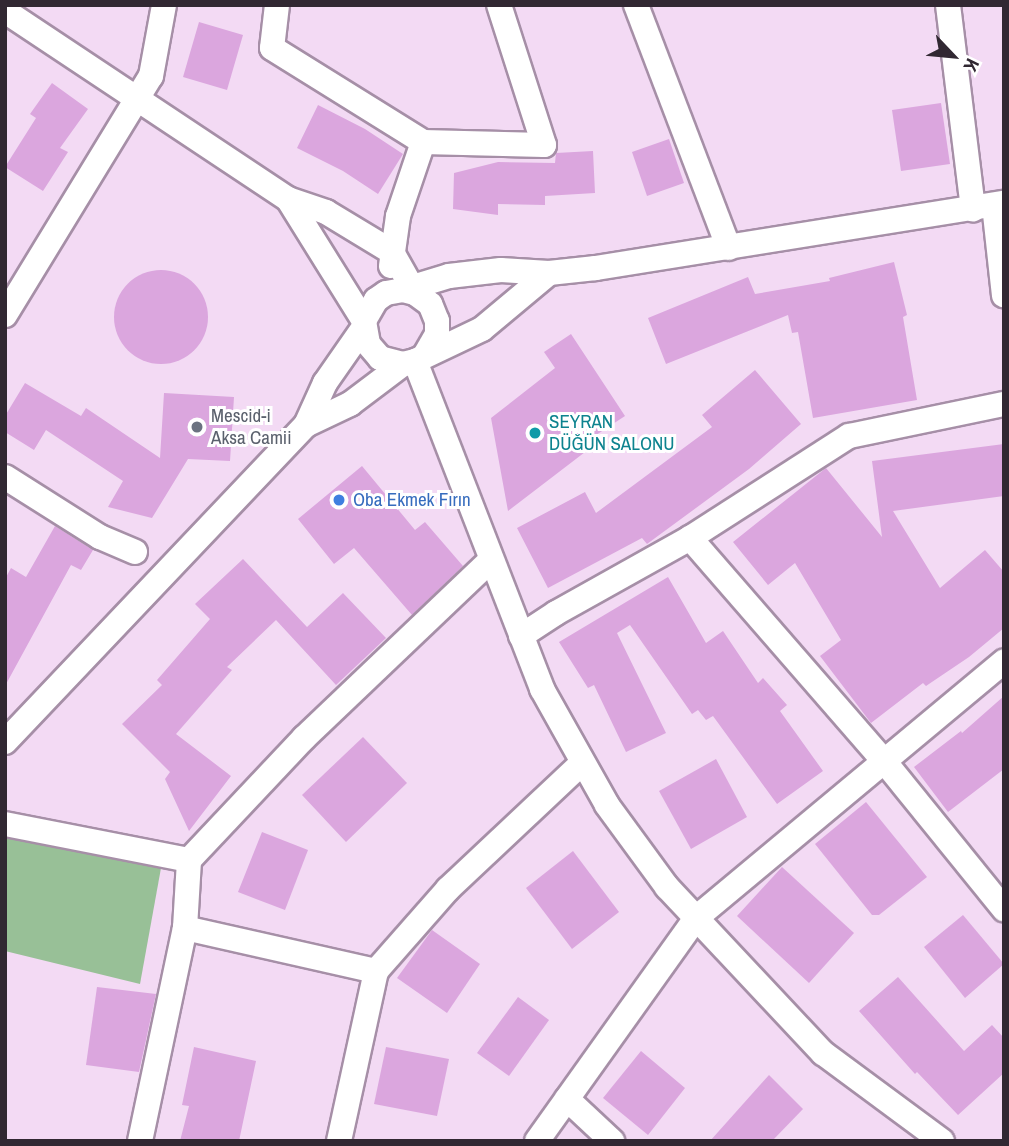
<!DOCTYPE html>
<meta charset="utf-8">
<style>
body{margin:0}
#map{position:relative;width:1009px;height:1146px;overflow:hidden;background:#f3daf4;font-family:"Archivo Narrow",sans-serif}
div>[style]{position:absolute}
.green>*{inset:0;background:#98c097}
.building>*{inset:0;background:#dba6de}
.round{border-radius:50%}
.roads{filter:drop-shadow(2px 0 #a68fa7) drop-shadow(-2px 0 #a68fa7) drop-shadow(0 2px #a68fa7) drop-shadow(0 -2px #a68fa7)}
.street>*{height:24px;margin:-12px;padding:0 12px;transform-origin:12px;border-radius:12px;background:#fff}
.dots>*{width:19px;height:19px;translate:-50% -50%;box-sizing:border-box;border:4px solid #fff;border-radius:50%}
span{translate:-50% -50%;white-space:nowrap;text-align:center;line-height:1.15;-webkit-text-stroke:6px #fff;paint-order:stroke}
.worship-label{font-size:19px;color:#5b616d}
.left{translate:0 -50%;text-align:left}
.culture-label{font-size:19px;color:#0d838f}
.shop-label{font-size:19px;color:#366cbe}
.frame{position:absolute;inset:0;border:7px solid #312832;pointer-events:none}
.north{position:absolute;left:918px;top:21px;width:70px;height:70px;-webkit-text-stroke:5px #fff;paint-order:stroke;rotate:116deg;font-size:19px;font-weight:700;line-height:28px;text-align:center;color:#312832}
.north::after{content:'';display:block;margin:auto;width:24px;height:32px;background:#312832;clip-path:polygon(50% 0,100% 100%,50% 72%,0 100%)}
</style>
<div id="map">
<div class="green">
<div style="clip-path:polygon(5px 834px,161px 868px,140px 984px,5px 951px)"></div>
</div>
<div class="building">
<div style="clip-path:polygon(199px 22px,243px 35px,227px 90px,183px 77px)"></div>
<div style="clip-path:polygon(52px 83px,88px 109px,60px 148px,68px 152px,43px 191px,5px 167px,36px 118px,30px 114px)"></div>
<div style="clip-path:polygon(941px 103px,950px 164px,901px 171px,892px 110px)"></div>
<div style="clip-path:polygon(318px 105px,365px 129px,403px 154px,378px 194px,343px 171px,297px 148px)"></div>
<div style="clip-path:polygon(669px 139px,684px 183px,647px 196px,632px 152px)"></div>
<div style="clip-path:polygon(593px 151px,595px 193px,545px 196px,545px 205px,498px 204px,498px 215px,453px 209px,454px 173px,498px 162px,555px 163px,556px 153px)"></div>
<div style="clip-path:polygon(894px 262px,907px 315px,903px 317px,917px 400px,813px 418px,798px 332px,792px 333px,788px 315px,666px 364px,648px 318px,748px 277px,755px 294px,830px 281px,829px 278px)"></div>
<div class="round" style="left:114px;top:270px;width:94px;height:94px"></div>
<div style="clip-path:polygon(571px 334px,625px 416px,584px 443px,589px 449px,508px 511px,491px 418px,555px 368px,544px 352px)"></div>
<div style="clip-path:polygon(755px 370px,801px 424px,749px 469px,647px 544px,642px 538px,548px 588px,517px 528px,585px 492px,596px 513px,712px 427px,702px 415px)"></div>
<div style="clip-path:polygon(25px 383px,81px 416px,86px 408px,160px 458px,164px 393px,234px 397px,230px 461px,188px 459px,152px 518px,108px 507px,123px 481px,46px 430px,34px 450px,5px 432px,5px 416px)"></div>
<div style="clip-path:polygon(1004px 444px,1004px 496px,893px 511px,940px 588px,985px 550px,1004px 572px,1004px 628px,969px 657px,926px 686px,923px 683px,871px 723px,820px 656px,841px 640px,795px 563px,768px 585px,733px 542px,826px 468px,882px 537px,872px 461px)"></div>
<div style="clip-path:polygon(362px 466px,415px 530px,425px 522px,463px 566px,412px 615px,354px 548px,334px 564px,298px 519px)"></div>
<div style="clip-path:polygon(55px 526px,93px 550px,81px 570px,71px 565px,5px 686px,5px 579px,11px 568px,26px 577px)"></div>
<div style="clip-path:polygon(243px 559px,307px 627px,343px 593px,386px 638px,336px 685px,276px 620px,227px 667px,232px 670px,176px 734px,231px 776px,189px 831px,165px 779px,170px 772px,122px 724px,162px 685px,157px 680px,210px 619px,195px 604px)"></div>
<div style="clip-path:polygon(668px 577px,706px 643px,723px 631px,758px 683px,763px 678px,787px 705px,780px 711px,823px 771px,777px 804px,713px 716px,706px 720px,698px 710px,692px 714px,630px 625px,617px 633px,666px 733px,626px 752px,594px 685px,588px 688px,559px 642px)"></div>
<div style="clip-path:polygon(1004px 696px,1004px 769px,948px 812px,914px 767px,961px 731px,962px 733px)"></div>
<div style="clip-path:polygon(363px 737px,407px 783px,346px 842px,302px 795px)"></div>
<div style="clip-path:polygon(716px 759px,747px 817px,691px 849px,659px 791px)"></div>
<div style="clip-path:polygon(866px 802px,927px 877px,879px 915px,872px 915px,815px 844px)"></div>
<div style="clip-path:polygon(262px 832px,308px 850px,285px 910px,238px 892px)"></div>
<div style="clip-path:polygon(573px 851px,619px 912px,572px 949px,526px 888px)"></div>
<div style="clip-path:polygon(782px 867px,854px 933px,809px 983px,737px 916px)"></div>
<div style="clip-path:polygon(963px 915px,1004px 964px,965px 998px,924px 947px)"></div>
<div style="clip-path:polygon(432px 930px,480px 964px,447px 1013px,397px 978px)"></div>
<div style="clip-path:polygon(898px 977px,964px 1051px,992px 1025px,1004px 1038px,1004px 1073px,958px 1115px,917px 1072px,915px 1074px,859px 1011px)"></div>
<div style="clip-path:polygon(97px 987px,156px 994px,139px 1072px,86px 1065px)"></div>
<div style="clip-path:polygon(518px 997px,549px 1020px,509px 1076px,477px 1053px)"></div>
<div style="clip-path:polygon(194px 1047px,256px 1061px,239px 1141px,180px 1141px,189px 1106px,182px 1105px)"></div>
<div style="clip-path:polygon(386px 1047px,449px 1059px,437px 1116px,374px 1104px)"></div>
<div style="clip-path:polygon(641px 1051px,685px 1088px,648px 1135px,603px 1098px)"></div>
<div style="clip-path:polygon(769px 1075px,803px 1109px,772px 1141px,710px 1141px)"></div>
</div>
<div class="roads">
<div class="street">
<div style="left:277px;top:5px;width:43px;rotate:96.6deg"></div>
<div style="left:272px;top:48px;width:178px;rotate:31.9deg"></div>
<div style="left:423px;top:142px;width:121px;rotate:1.4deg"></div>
<div style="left:544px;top:145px;width:147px;rotate:-107.8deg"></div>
<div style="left:636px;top:5px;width:260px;rotate:69.1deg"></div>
<div style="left:948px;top:5px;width:206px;rotate:83deg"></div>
<div style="left:5px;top:11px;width:340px;rotate:33.6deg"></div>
<div style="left:288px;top:199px;width:40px;rotate:18.9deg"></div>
<div style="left:326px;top:212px;width:77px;rotate:31.2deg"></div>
<div style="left:392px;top:252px;width:47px;rotate:60.7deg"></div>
<div style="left:288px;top:199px;width:144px;rotate:58.1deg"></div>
<div style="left:994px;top:205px;width:91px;rotate:83.7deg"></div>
<div style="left:391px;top:266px;width:50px;rotate:-82deg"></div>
<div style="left:398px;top:216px;width:78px;rotate:-71.3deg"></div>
<div style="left:403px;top:290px;width:48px;rotate:-16.9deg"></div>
<div style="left:449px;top:276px;width:52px;rotate:-6.6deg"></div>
<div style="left:501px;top:270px;width:48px;rotate:3.6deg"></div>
<div style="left:549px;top:273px;width:47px;rotate:-6.1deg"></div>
<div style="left:596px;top:268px;width:413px;rotate:-9.1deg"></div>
<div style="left:5px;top:315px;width:280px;rotate:-58.6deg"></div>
<div style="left:151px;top:76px;width:72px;rotate:-79.6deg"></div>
<div style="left:425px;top:355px;width:24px;rotate:-60deg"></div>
<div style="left:437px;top:334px;width:13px;rotate:-90deg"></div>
<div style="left:437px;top:321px;width:18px;rotate:-112deg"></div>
<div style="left:430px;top:304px;width:19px;rotate:-144deg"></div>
<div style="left:415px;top:293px;width:12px;rotate:-166deg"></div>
<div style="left:403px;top:290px;width:17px;rotate:170deg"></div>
<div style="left:386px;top:293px;width:12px;rotate:145deg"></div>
<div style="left:376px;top:300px;width:24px;rotate:120deg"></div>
<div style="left:364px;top:321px;width:23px;rotate:80deg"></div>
<div style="left:368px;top:344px;width:18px;rotate:49deg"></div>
<div style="left:380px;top:358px;width:24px;rotate:15deg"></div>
<div style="left:403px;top:364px;width:12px;rotate:-14deg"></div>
<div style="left:415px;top:361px;width:74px;rotate:-25.5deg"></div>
<div style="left:482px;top:329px;width:87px;rotate:-39.9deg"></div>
<div style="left:415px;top:361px;width:352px;rotate:68.8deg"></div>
<div style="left:542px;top:689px;width:133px;rotate:60.7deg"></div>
<div style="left:607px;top:805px;width:102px;rotate:53.8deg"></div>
<div style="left:667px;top:887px;width:228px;rotate:46.8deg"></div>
<div style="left:823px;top:1053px;width:148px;rotate:36.5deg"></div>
<div style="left:306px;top:425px;width:49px;rotate:-25.5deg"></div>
<div style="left:350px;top:404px;width:66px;rotate:-37deg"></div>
<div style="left:5px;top:477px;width:112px;rotate:32.3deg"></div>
<div style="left:100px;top:537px;width:38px;rotate:23deg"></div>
<div style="left:690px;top:538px;width:296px;rotate:49deg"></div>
<div style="left:884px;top:761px;width:191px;rotate:51deg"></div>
<div style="left:521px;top:636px;width:42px;rotate:-33.3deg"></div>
<div style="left:556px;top:613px;width:154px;rotate:-29.2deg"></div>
<div style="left:690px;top:538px;width:189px;rotate:-32.7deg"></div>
<div style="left:849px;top:436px;width:158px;rotate:-11.7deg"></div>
<div style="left:5px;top:742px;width:437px;rotate:-46.5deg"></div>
<div style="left:306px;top:425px;width:46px;rotate:-65.7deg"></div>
<div style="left:325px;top:383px;width:68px;rotate:-55.1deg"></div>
<div style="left:5px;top:824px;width:187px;rotate:11.1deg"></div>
<div style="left:185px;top:928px;width:196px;rotate:12.7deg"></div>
<div style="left:567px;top:1099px;width:62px;rotate:43deg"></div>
<div style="left:140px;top:1141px;width:218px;rotate:-78.1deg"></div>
<div style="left:185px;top:928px;width:68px;rotate:-86.6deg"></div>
<div style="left:189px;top:860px;width:168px;rotate:-46.7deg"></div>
<div style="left:304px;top:738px;width:258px;rotate:-43.6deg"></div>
<div style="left:339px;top:1141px;width:174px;rotate:-77.7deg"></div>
<div style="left:376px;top:971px;width:109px;rotate:-48.7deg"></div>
<div style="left:448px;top:889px;width:184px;rotate:-43.2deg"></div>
<div style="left:537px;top:1141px;width:274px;rotate:-54.5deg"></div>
<div style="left:696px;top:918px;width:401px;rotate:-39.8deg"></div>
</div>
</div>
<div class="dots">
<div style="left:197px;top:427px;background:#6b7280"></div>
<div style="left:535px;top:433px;background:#0f9aa8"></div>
<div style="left:339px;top:500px;background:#3f7fe0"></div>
</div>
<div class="worship-label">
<span class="left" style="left:211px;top:427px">Mescid-i<br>Aksa Camii</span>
</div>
<div class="culture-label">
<span class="left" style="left:549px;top:433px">SEYRAN<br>DÜĞÜN SALONU</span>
</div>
<div class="shop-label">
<span class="left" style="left:353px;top:500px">Oba Ekmek Fırın</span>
</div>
<div class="frame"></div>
<div class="north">K</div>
</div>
